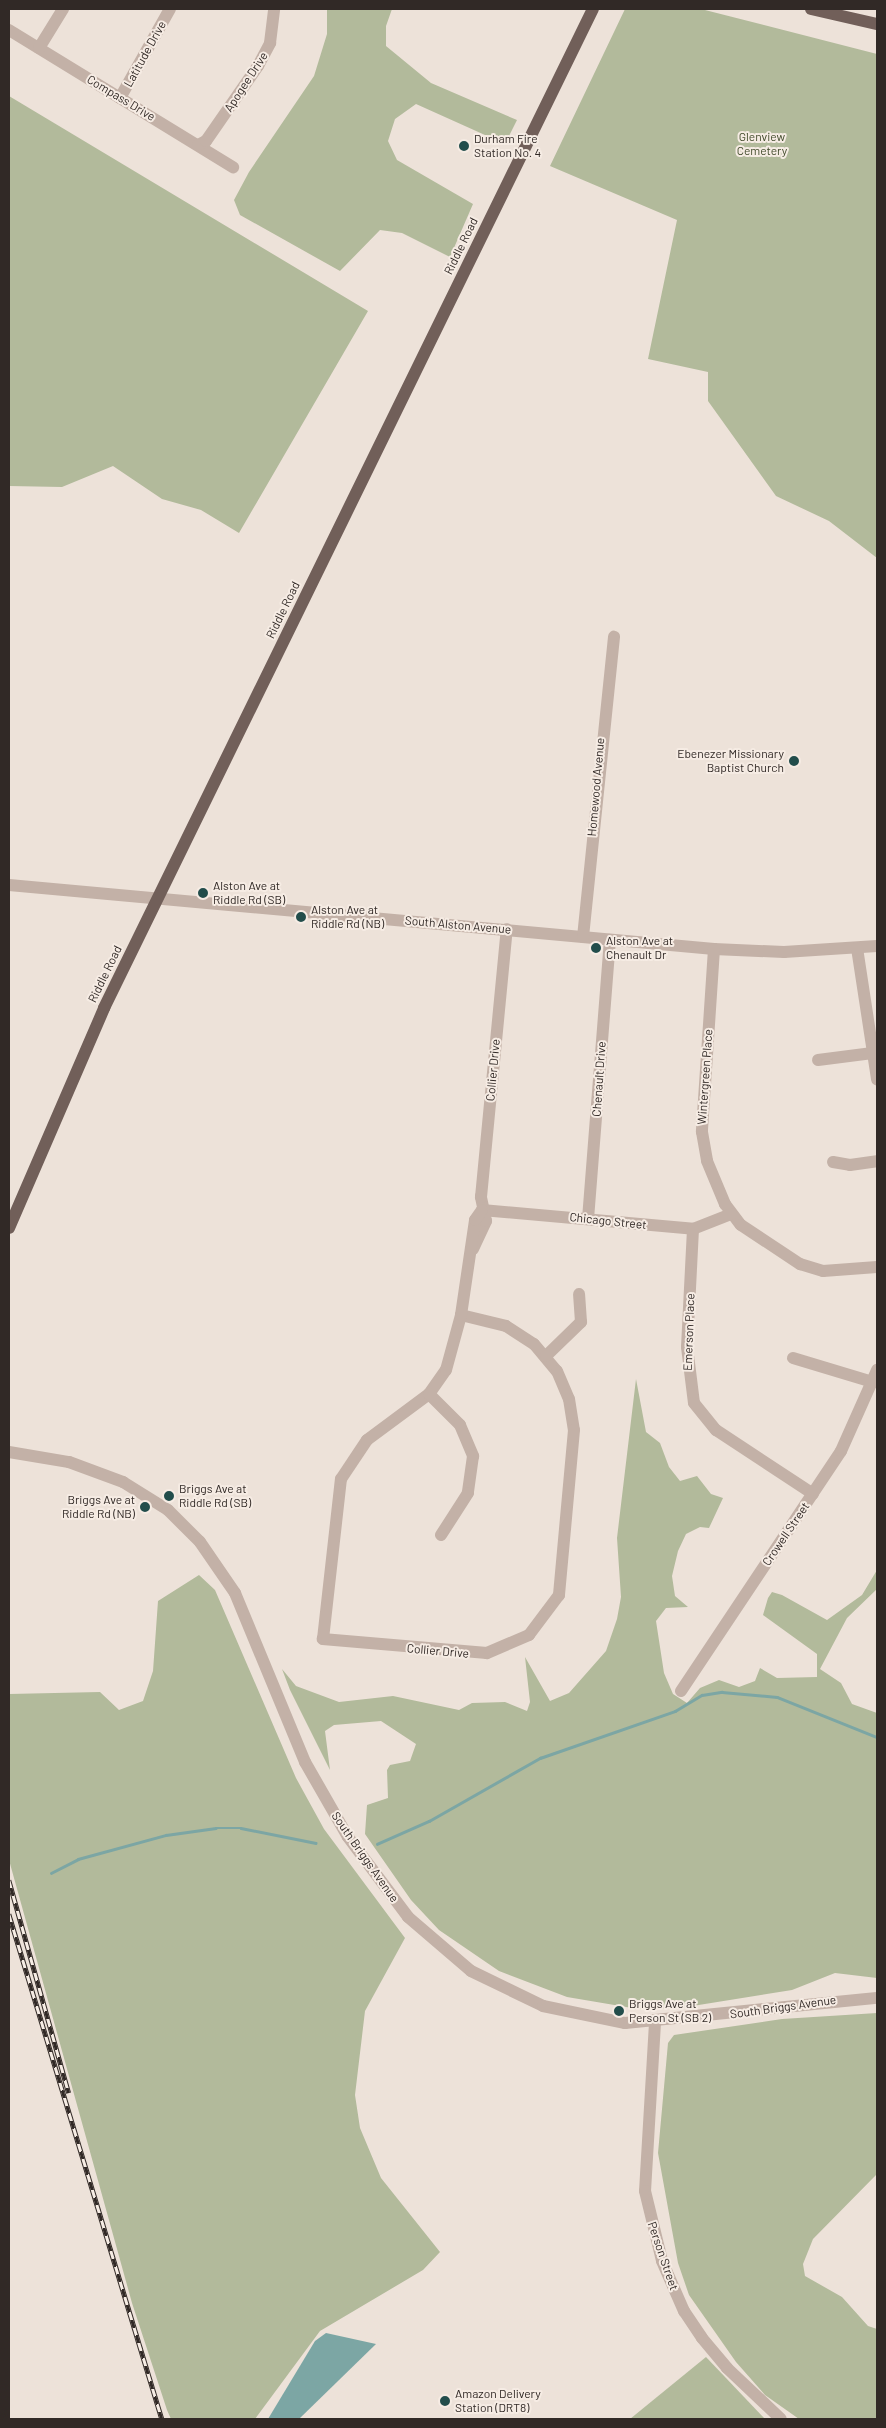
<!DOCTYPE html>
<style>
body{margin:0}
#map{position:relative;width:886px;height:2428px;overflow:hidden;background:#ede2d9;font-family:Barlow,sans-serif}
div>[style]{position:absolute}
.green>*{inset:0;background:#b2ba9b}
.water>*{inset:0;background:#7ca6a4}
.stream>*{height:2.5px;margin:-1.25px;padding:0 1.25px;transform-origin:1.25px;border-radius:1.25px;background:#7ca6a4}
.minor>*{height:12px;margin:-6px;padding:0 6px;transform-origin:6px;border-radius:6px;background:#c3b1a7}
.major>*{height:12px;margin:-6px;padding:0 6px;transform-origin:6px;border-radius:6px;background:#715f59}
.rail>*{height:4.5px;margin-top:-2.25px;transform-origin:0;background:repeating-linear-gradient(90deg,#f6ece4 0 8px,#312926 0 16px);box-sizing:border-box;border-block:1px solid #312926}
.dots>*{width:14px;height:14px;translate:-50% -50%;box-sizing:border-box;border:2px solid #f6ece4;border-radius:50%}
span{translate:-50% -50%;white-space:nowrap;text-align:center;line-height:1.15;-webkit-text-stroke:4px #f6ece4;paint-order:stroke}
.street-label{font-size:12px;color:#312926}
.park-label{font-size:12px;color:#434c2d}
.poi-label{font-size:12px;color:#312926}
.left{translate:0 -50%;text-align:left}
.right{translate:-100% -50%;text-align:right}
.frame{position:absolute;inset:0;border:10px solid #312926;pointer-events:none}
</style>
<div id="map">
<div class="green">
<div style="clip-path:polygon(327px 9px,392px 9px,386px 26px,386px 46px,431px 83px,517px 120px,505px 144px,416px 104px,395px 119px,388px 141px,397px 160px,473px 204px,450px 257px,402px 233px,380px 230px,340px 271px,240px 215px,234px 200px,249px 172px,314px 76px,327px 34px)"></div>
<div style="clip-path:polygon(625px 9px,701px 9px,877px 54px,877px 558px,829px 521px,776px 496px,708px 401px,708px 372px,648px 359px,677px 220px,550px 166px)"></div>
<div style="clip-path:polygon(9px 96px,368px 311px,239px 533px,201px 510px,162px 499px,113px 466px,62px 487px,9px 486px)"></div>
<div style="clip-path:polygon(636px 1379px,646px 1432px,660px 1443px,669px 1467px,680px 1481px,697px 1476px,711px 1494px,723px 1498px,709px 1528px,700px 1527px,686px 1534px,678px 1551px,672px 1576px,675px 1596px,688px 1607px,666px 1608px,656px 1621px,664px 1673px,673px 1694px,687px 1703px,700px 1688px,719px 1680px,739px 1687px,755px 1681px,760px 1668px,777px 1678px,817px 1677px,817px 1654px,763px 1615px,768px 1598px,772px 1592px,782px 1595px,827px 1620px,862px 1595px,877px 1570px,877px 1589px,847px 1618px,820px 1669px,841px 1683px,852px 1704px,877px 1713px,877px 1978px,835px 1973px,792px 1990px,680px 2008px,638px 2009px,567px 1997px,499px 1971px,439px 1930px,411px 1900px,365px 1834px,367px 1805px,388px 1798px,387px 1770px,390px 1765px,410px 1761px,416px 1744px,381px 1721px,334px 1725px,325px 1731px,330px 1770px,290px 1690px,282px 1669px,296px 1686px,339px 1702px,393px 1696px,459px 1710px,472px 1703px,505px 1702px,527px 1711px,530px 1702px,525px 1657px,550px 1701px,569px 1693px,606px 1651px,617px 1619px,621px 1597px,617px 1538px)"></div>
<div style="clip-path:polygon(199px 1575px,215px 1590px,296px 1778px,324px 1829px,405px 1938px,365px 2011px,355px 2095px,360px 2128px,381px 2178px,440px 2252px,423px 2270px,320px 2331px,255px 2419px,171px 2419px,167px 2410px,132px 2303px,9px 1860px,9px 1694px,100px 1692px,119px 1710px,143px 1701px,153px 1671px,158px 1601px)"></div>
<div style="clip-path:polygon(877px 2013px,877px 2174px,813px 2239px,803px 2264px,805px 2276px,842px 2297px,868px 2326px,877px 2329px,877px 2419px,799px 2419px,765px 2395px,736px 2362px,689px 2295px,678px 2263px,658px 2153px,668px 2043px,674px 2035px,782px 2019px)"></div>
<div style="clip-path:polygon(706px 2357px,765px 2419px,630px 2419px)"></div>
</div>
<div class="water">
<div style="clip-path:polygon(326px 2333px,376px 2344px,299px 2419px,268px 2419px,315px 2341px)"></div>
</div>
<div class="stream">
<div style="left:377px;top:1844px;width:57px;rotate:-23.9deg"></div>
<div style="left:429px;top:1821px;width:128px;rotate:-29.6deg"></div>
<div style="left:540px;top:1758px;width:143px;rotate:-19.2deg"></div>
<div style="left:675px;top:1711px;width:31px;rotate:-31deg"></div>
<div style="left:702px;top:1695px;width:20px;rotate:-9deg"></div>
<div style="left:722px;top:1692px;width:55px;rotate:5.2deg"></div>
<div style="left:777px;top:1697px;width:108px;rotate:21.8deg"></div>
<div style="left:51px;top:1873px;width:30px;rotate:-27deg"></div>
<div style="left:78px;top:1859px;width:91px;rotate:-15.3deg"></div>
<div style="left:166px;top:1835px;width:50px;rotate:-8deg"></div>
<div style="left:216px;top:1828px;width:25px"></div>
<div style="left:241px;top:1828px;width:76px;rotate:11.3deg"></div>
</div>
<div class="minor">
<div style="left:9px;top:30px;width:263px;rotate:31.5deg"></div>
<div style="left:39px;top:48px;width:46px;rotate:-58.4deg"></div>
<div style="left:120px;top:98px;width:102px;rotate:-60.7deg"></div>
<div style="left:198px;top:145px;width:9px;rotate:-27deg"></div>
<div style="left:206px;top:141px;width:91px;rotate:-55.3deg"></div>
<div style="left:258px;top:66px;width:26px;rotate:-62deg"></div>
<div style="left:270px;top:43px;width:34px;rotate:-83deg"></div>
<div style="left:9px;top:885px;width:708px;rotate:5.19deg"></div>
<div style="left:714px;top:949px;width:70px;rotate:2.5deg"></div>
<div style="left:784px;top:952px;width:93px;rotate:-3.7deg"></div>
<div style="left:583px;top:937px;width:302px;rotate:-84.1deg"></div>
<div style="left:857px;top:948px;width:133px;rotate:81.3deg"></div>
<div style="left:714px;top:949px;width:183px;rotate:93.8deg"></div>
<div style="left:702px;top:1132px;width:29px;rotate:80deg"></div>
<div style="left:707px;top:1161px;width:47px;rotate:67.3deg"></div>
<div style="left:725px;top:1204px;width:26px;rotate:53deg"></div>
<div style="left:741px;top:1225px;width:71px;rotate:33.5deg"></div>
<div style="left:800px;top:1264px;width:24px;rotate:17deg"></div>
<div style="left:823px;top:1271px;width:54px;rotate:-4.2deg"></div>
<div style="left:818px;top:1060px;width:55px;rotate:-7.3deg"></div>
<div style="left:833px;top:1162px;width:17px;rotate:10deg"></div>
<div style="left:850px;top:1165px;width:27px;rotate:-8deg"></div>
<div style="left:482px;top:1210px;width:212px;rotate:5.1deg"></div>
<div style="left:693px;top:1229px;width:41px;rotate:-21.5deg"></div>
<div style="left:588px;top:1219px;width:280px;rotate:-85.5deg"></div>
<div style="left:693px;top:1229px;width:118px;rotate:92.9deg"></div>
<div style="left:687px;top:1347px;width:56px;rotate:82.9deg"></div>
<div style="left:694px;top:1403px;width:35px;rotate:51deg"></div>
<div style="left:716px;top:1430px;width:116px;rotate:33.4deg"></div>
<div style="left:473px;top:1249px;width:31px;rotate:-65deg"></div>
<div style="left:486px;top:1221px;width:25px;rotate:-102deg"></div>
<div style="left:481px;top:1197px;width:269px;rotate:-84.5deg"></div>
<div style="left:461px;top:1315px;width:46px;rotate:13.7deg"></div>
<div style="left:506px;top:1326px;width:33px;rotate:33deg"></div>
<div style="left:534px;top:1344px;width:35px;rotate:50deg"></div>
<div style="left:557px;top:1371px;width:30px;rotate:67deg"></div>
<div style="left:569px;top:1399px;width:31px;rotate:81deg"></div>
<div style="left:574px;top:1430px;width:166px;rotate:95.2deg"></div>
<div style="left:559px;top:1595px;width:50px;rotate:126.9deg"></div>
<div style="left:529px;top:1635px;width:46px;rotate:156.8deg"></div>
<div style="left:487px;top:1653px;width:165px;rotate:-175.1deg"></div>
<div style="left:323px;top:1639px;width:161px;rotate:-83.6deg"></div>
<div style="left:341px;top:1479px;width:47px;rotate:-56.3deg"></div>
<div style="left:367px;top:1440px;width:77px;rotate:-36.6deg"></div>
<div style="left:429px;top:1394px;width:29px;rotate:-55deg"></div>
<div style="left:446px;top:1370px;width:57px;rotate:-74.7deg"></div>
<div style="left:461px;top:1315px;width:96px;rotate:-81.6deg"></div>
<div style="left:475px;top:1220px;width:12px;rotate:-55deg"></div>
<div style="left:546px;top:1356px;width:49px;rotate:-44.2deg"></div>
<div style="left:581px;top:1322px;width:28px;rotate:-94deg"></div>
<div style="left:793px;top:1358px;width:84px;rotate:16.7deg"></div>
<div style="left:429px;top:1394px;width:44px;rotate:45deg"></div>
<div style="left:460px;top:1425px;width:34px;rotate:67deg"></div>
<div style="left:473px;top:1456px;width:37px;rotate:98deg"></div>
<div style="left:468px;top:1493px;width:50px;rotate:122.7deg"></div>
<div style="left:9px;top:1452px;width:61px;rotate:9.5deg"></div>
<div style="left:69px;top:1462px;width:58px;rotate:20.3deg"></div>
<div style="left:123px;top:1482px;width:53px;rotate:31.9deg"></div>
<div style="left:168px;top:1510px;width:45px;rotate:45deg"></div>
<div style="left:200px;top:1542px;width:62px;rotate:55.5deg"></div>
<div style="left:235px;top:1593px;width:183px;rotate:67.5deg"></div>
<div style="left:305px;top:1762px;width:86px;rotate:60.2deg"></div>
<div style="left:348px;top:1837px;width:100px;rotate:53.1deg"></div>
<div style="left:408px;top:1917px;width:83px;rotate:40.6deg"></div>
<div style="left:471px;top:1971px;width:80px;rotate:25.9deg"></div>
<div style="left:543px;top:2006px;width:84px;rotate:11.7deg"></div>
<div style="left:625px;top:2023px;width:253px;rotate:-5.7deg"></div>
<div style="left:681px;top:1691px;width:288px;rotate:-56.3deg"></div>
<div style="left:841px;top:1451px;width:89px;rotate:-66deg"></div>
<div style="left:655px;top:2023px;width:168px;rotate:93.4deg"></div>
<div style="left:645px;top:2191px;width:72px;rotate:76.3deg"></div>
<div style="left:662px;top:2261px;width:55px;rotate:66.3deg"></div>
<div style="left:684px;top:2311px;width:32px;rotate:56deg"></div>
<div style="left:702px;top:2338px;width:39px;rotate:50deg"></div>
<div style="left:727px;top:2368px;width:74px;rotate:43.4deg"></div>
</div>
<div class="major">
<div style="left:811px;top:9px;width:68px;rotate:12.8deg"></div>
<div style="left:9px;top:1228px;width:240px;rotate:-66.6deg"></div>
<div style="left:104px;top:1008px;width:1112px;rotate:-63.92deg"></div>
</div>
<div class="rail">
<div style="left:9px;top:1880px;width:221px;rotate:74.3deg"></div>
<div style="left:9px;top:1914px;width:528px;rotate:73.14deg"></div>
</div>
<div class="dots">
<div style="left:464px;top:146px;background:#224d4b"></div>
<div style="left:794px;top:761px;background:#224d4b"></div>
<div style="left:203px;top:893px;background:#224d4b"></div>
<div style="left:301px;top:917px;background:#224d4b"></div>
<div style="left:596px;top:948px;background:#224d4b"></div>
<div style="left:169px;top:1496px;background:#224d4b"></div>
<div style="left:145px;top:1507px;background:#224d4b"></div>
<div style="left:619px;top:2011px;background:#224d4b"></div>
<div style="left:445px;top:2401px;background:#224d4b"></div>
</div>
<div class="street-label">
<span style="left:145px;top:54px;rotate:-61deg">Latitude Drive</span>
<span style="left:246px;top:82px;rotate:-57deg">Apogee Drive</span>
<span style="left:121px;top:98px;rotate:31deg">Compass Drive</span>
<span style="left:461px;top:246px;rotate:-64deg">Riddle Road</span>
<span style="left:283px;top:610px;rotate:-64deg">Riddle Road</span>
<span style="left:596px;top:787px;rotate:-85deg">Homewood Avenue</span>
<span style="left:458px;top:925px;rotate:5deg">South Alston Avenue</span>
<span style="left:105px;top:974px;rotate:-64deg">Riddle Road</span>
<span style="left:493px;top:1070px;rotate:-85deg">Collier Drive</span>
<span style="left:705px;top:1077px;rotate:-86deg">Wintergreen Place</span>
<span style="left:599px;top:1079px;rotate:-86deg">Chenault Drive</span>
<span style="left:608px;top:1221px;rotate:6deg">Chicago Street</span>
<span style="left:689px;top:1332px;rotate:-88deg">Emerson Place</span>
<span style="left:786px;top:1534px;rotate:-56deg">Crowell Street</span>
<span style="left:438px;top:1651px;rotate:5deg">Collier Drive</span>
<span style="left:365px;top:1857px;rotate:55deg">South Briggs Avenue</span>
<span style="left:783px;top:2007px;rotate:-8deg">South Briggs Avenue</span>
<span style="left:663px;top:2256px;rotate:71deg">Person Street</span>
</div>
<div class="park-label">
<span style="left:762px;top:144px">Glenview<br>Cemetery</span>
</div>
<div class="poi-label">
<span class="left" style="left:474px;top:146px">Durham Fire<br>Station No. 4</span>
<span class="right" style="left:784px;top:761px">Ebenezer Missionary<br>Baptist Church</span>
<span class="left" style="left:213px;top:893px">Alston Ave at<br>Riddle Rd (SB)</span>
<span class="left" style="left:311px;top:917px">Alston Ave at<br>Riddle Rd (NB)</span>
<span class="left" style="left:606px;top:948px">Alston Ave at<br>Chenault Dr</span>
<span class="left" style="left:179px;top:1496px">Briggs Ave at<br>Riddle Rd (SB)</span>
<span class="right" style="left:135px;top:1507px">Briggs Ave at<br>Riddle Rd (NB)</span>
<span class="left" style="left:629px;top:2011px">Briggs Ave at<br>Person St (SB 2)</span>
<span class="left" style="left:455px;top:2401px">Amazon Delivery<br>Station (DRT8)</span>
</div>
<div class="frame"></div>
</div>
